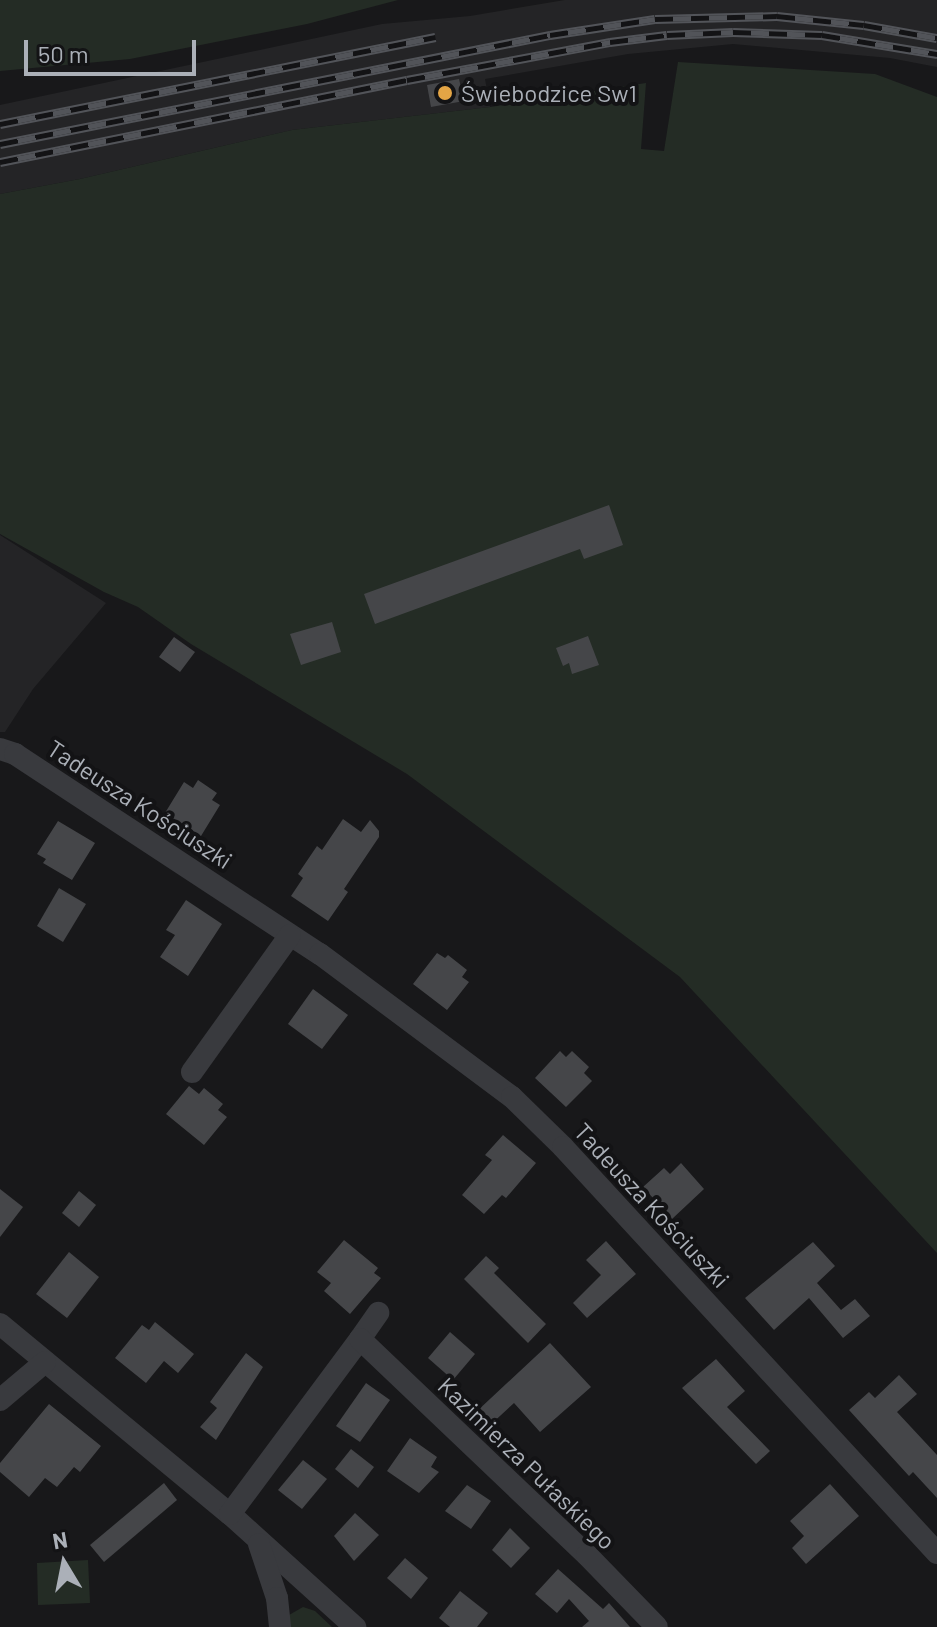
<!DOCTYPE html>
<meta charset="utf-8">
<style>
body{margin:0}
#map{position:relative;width:937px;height:1627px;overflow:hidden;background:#18181a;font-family:Barlow,sans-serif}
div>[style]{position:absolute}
.built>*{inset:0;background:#242426}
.green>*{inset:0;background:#242c25}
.building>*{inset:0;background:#454649}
.minor>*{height:22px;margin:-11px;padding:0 11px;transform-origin:11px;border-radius:11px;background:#393a3e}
.rail>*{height:9px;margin-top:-4.5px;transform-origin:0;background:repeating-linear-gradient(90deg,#131315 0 18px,#525459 0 36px);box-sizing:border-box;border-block:2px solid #525459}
.dots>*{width:22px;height:22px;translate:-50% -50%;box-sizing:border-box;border:4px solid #131315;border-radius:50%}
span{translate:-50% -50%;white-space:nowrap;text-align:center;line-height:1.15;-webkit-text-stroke:8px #131315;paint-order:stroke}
.poi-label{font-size:24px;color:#abb0b8}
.left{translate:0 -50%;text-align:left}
.street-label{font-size:24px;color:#abb0b8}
.north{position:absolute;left:24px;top:1523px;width:80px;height:80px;-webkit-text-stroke:6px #131315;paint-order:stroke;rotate:350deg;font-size:22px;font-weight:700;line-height:32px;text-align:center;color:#abb0b8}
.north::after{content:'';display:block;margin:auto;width:28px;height:36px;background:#abb0b8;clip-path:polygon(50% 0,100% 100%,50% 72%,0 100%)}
.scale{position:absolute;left:24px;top:40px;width:172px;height:36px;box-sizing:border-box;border:4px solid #abb0b8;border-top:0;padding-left:10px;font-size:24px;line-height:28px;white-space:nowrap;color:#abb0b8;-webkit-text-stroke:6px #131315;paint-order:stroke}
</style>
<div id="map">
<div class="built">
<div style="clip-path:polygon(565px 0,937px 0,937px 67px,890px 58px,733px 44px,628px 54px,485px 79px,490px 107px,292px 130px,80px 179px,0 194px,0 105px,382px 24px,470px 16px)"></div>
<div style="clip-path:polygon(0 535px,106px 603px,33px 689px,5px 732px,0 732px)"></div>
</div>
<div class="green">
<div style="clip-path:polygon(0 0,398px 0,307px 24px,130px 59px,0 71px)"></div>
<div style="clip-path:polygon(678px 62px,875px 74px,937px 97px,937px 1253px,680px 977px,407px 774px,191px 644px,138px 607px,104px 592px,0 534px,0 194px,80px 179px,292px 130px,490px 107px,646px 83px,641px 149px,664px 151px)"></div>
<div style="clip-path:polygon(88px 1560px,90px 1603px,38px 1605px,37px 1563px)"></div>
<div style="clip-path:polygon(303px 1607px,315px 1611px,332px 1627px,290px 1627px,289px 1615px)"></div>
</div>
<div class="building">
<div style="clip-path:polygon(459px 79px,464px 101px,431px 107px,427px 85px)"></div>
<div style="clip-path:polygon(609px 505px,623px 545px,584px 559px,580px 549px,375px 624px,364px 594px)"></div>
<div style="clip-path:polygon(332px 622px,341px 652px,301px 665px,290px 634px)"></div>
<div style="clip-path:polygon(588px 636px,599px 665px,572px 674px,569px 663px,563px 666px,556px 648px)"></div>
<div style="clip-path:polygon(174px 637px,195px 652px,180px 672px,159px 657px)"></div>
<div style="clip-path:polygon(198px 780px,217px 793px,212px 800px,220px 805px,201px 836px,165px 813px,184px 782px,193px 788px)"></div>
<div style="clip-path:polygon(343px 819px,361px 832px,370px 820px,379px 831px,379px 837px,344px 889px,348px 892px,328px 921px,291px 896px,303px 878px,298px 874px,317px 846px,322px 850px)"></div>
<div style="clip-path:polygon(58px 821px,95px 843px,72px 880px,43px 863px,46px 859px,37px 854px)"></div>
<div style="clip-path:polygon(59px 888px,86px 904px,63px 942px,37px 926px)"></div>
<div style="clip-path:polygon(186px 900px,222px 924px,188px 976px,160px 957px,175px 935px,166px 930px)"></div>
<div style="clip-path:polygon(437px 953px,445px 958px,448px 955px,467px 970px,462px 977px,469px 982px,447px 1010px,413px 984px)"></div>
<div style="clip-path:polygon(313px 989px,348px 1015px,322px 1049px,288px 1024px)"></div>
<div style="clip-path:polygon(560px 1051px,566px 1057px,572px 1051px,589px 1067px,584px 1073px,592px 1081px,566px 1107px,535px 1078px)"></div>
<div style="clip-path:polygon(189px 1086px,199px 1094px,204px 1088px,223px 1104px,218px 1110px,227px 1117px,204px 1145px,166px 1114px)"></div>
<div style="clip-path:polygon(503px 1135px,536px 1163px,506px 1198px,502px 1195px,484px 1214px,462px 1195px,492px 1160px,485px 1155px)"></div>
<div style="clip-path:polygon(681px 1163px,704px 1189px,672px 1219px,643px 1187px,664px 1168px,670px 1174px)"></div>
<div style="clip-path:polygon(0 1189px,23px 1207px,0 1237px)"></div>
<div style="clip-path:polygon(79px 1191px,96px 1205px,79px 1227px,62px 1213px)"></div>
<div style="clip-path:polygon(344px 1240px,378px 1268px,374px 1273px,381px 1278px,350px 1314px,324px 1291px,331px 1283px,317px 1272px)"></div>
<div style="clip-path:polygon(606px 1241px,636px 1274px,587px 1318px,573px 1303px,601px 1275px,586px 1260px)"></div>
<div style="clip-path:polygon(813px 1242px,835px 1266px,817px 1283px,841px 1310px,855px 1299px,870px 1316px,843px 1338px,809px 1298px,774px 1330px,745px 1298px)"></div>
<div style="clip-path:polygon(69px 1252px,99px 1277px,67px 1318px,36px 1294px)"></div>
<div style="clip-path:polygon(486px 1256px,499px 1268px,494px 1273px,546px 1324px,528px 1343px,464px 1279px)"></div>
<div style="clip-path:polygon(155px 1322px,194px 1354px,178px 1373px,164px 1361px,146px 1383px,115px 1358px,142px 1325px,149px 1330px)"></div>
<div style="clip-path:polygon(450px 1332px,475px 1354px,453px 1380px,428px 1358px)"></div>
<div style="clip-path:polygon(550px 1343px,591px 1387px,540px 1432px,514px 1403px,488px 1427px,475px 1413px)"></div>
<div style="clip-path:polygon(246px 1353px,263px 1367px,216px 1440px,200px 1427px,217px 1408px,210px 1402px)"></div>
<div style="clip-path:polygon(716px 1359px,745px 1391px,727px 1407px,770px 1451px,756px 1464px,682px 1388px)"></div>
<div style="clip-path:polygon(899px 1375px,917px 1394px,897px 1412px,937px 1455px,937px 1498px,913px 1472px,909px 1476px,849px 1410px,869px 1392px,875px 1398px)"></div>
<div style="clip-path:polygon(366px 1383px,390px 1400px,360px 1442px,336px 1426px)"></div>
<div style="clip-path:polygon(49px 1404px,101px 1446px,80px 1472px,74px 1467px,57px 1487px,45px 1478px,29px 1497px,0 1472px,0 1463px)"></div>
<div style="clip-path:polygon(410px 1438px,437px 1457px,431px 1467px,439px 1472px,419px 1493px,387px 1471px)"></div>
<div style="clip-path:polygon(351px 1449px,374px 1467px,358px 1488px,335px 1469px)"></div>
<div style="clip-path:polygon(303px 1460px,327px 1479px,302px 1509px,278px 1490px)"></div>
<div style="clip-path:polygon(164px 1483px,177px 1500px,104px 1562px,90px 1545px)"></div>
<div style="clip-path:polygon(830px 1484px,859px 1516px,806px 1564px,792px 1548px,804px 1536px,790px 1521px)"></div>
<div style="clip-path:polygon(467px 1485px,491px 1501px,471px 1529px,445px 1511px)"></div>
<div style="clip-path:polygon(355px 1513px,379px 1535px,354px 1561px,334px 1536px)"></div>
<div style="clip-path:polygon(510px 1528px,530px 1548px,511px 1568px,492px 1550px)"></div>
<div style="clip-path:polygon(405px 1558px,428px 1578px,411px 1599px,387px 1578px)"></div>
<div style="clip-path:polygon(558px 1569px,603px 1609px,609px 1603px,630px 1627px,582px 1627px,589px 1621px,569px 1599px,557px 1613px,535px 1594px)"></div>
<div style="clip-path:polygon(460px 1591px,488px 1613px,477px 1627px,450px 1627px,439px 1618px)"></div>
</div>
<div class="minor">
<div style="left:0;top:749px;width:16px;rotate:18deg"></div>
<div style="left:15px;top:754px;width:365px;rotate:33.3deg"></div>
<div style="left:320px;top:954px;width:239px;rotate:36.7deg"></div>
<div style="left:512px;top:1097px;width:71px;rotate:44.4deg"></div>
<div style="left:563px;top:1147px;width:552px;rotate:47.35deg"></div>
<div style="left:192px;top:1072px;width:168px;rotate:-54.4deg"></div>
<div style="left:0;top:1324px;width:298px;rotate:39.6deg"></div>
<div style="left:230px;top:1514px;width:169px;rotate:42.1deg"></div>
<div style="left:360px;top:1339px;width:32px;rotate:-55deg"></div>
<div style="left:0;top:1400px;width:59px;rotate:-40.2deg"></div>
<div style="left:230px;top:1514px;width:218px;rotate:-53.4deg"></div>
<div style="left:360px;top:1339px;width:313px;rotate:43.6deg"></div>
<div style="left:587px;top:1555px;width:100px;rotate:45.8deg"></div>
<div style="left:259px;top:1544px;width:57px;rotate:71.6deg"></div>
<div style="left:277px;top:1598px;width:29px;rotate:84deg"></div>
</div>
<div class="rail">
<div style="left:0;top:124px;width:444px;rotate:-11.3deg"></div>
<div style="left:0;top:144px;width:561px;rotate:-11.21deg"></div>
<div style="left:550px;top:35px;width:106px;rotate:-8.7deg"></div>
<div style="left:655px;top:19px;width:122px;rotate:-1.4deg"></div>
<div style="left:777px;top:16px;width:87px;rotate:5.9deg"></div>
<div style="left:864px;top:25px;width:74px;rotate:10.1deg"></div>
<div style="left:0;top:162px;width:415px;rotate:-11.4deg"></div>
<div style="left:407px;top:80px;width:207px;rotate:-10.6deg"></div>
<div style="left:610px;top:42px;width:57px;rotate:-7deg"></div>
<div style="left:667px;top:35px;width:66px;rotate:-2.6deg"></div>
<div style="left:733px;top:32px;width:89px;rotate:1.9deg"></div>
<div style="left:822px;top:35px;width:117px;rotate:9.4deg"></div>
</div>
<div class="dots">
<div style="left:445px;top:93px;background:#e4a545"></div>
</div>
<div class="poi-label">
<span class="left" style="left:461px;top:93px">Świebodzice Sw1</span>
</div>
<div class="street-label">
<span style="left:140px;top:804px;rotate:33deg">Tadeusza Kościuszki</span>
<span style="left:652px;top:1205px;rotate:47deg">Tadeusza Kościuszki</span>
<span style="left:527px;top:1463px;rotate:44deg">Kazimierza Pułaskiego</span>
</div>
<div class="north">N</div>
<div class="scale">50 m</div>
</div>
